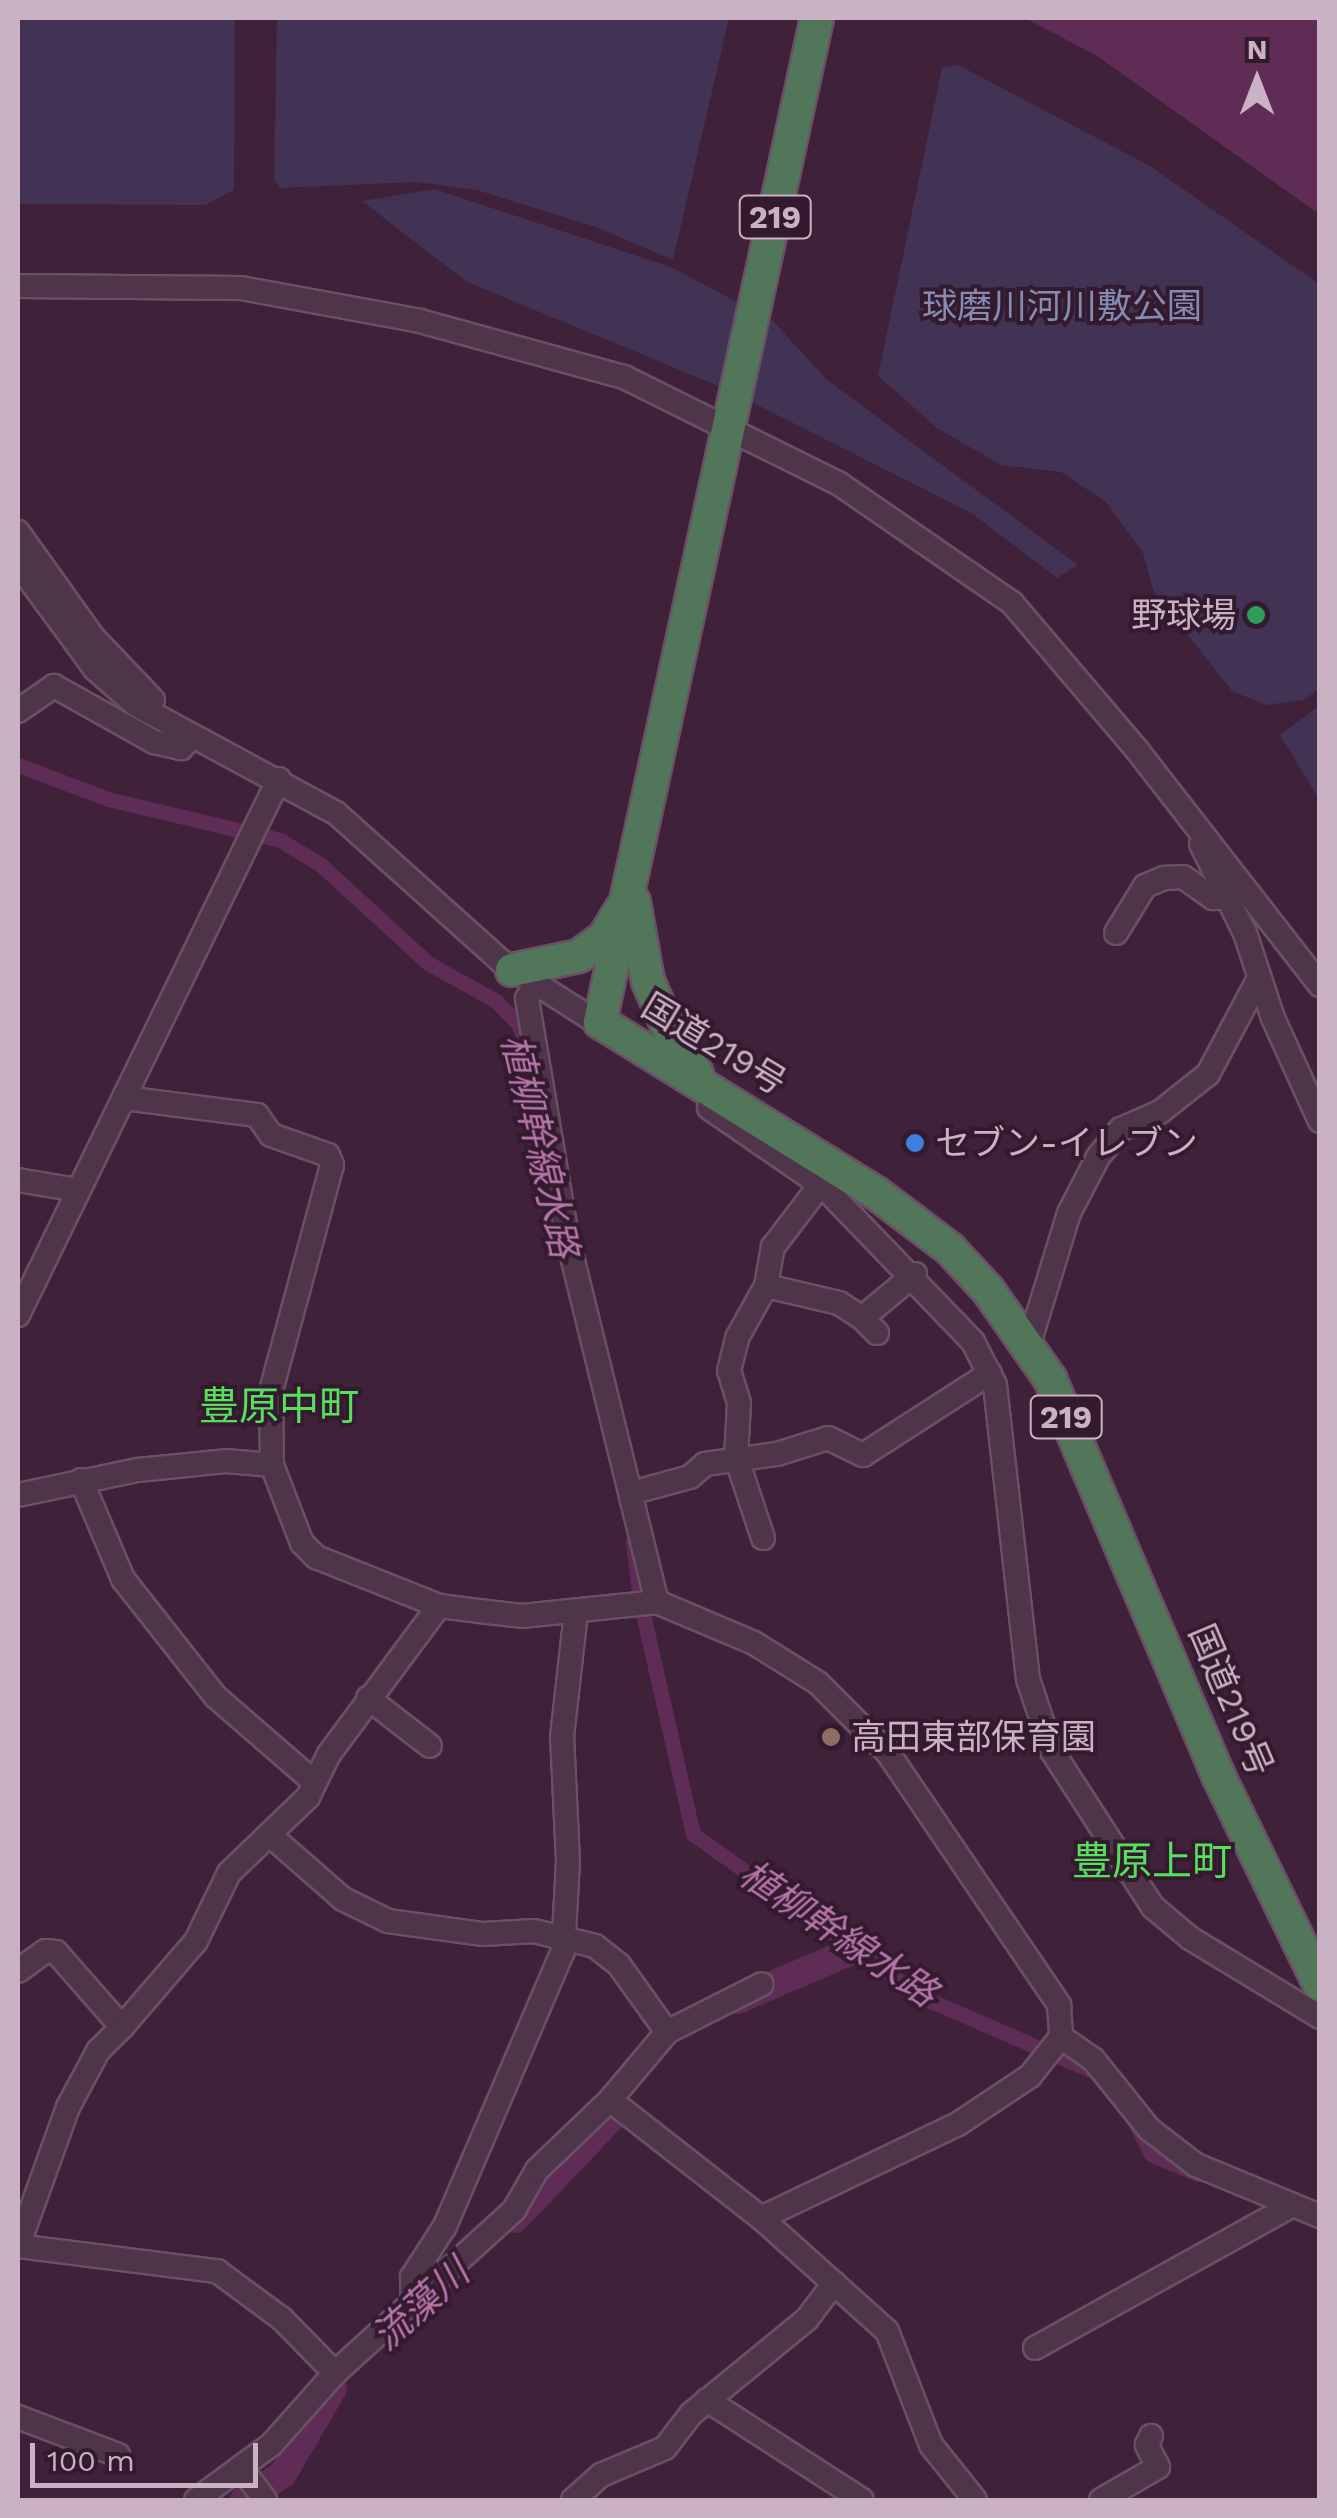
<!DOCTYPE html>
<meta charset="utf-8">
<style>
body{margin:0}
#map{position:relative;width:1337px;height:2518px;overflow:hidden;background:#3f213a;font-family:"Work Sans","Noto Sans JP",sans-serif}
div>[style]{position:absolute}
.green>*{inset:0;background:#423253}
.water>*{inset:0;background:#5f2c55}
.canal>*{height:15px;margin:-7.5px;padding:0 7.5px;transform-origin:7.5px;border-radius:7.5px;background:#5f2c55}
.river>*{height:28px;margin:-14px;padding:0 14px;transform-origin:14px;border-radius:14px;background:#5f2c55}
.roads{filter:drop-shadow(2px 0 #6a5064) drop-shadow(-2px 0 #6a5064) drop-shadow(0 2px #6a5064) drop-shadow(0 -2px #6a5064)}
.minor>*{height:22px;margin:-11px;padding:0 11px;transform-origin:11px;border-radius:11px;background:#4f354a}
.highway>*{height:32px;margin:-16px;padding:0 16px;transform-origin:16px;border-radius:16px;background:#51765a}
.dots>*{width:28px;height:28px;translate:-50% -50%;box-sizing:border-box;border:5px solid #341a2f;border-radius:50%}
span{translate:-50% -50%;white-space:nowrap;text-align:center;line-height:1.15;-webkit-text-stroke:8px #341a2f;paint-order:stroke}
.shield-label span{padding:2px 8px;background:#341a2f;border:2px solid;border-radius:8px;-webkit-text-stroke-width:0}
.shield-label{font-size:32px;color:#cab1c4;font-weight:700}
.park-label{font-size:35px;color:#858bb1}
.poi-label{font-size:35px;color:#cab1c4}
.right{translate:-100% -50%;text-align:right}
.left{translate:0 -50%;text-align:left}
.street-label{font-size:35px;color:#cab1c4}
.water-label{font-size:38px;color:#b575a9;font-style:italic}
.quarter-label{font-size:40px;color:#57df5e}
.frame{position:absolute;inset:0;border:20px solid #cab1c4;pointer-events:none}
.north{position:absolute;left:1207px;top:30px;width:100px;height:100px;-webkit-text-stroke:8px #341a2f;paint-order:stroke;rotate:0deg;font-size:28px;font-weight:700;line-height:40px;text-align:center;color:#cab1c4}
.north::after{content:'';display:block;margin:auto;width:35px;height:45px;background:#cab1c4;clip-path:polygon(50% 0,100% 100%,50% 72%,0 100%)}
.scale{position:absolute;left:30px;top:2443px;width:228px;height:45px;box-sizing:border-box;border:5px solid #cab1c4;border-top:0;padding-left:12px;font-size:30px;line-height:35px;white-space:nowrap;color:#cab1c4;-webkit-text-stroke:8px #341a2f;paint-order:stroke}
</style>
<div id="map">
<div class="green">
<div style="clip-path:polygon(18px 18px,235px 18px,234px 190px,205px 205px,18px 204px)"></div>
<div style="clip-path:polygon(277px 18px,729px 18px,673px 260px,596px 227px,477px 190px,416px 182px,280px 188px,274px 179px)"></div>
<div style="clip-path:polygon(958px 65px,1150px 166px,1319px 284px,1320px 688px,1304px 700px,1266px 705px,1232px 691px,1154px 592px,1143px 553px,1106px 502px,1061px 472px,1001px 465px,937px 428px,878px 376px,942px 68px)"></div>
<div style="clip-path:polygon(434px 189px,671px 267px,773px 321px,827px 380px,1078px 565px,1057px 578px,973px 514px,726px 389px,467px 282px,362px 201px)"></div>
<div style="clip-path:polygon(1319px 706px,1319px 799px,1280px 735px)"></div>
</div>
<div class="water">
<div style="clip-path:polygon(1025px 18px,1319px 18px,1319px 214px,1097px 56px)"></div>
</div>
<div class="canal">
<div style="left:18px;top:765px;width:96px;rotate:20.7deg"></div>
<div style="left:108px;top:799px;width:177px;rotate:13.4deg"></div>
<div style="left:280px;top:840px;width:48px;rotate:31.4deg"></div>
<div style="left:321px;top:865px;width:145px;rotate:42.5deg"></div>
<div style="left:428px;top:963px;width:78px;rotate:29.2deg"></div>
<div style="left:496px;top:1001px;width:33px;rotate:46deg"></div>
<div style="left:519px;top:1025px;width:23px;rotate:67deg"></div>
<div style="left:633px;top:1542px;width:50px;rotate:83.2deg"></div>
<div style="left:643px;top:1614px;width:226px;rotate:77.2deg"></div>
<div style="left:693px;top:1834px;width:283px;rotate:35.4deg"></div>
<div style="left:924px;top:1998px;width:189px;rotate:23.4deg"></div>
<div style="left:1128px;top:2109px;width:51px;rotate:62.9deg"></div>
<div style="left:1151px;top:2154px;width:50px;rotate:23.5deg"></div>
</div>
<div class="river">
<div style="left:737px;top:2000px;width:127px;rotate:-23.1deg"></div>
<div style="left:515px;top:2219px;width:142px;rotate:-46.4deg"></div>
<div style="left:244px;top:2500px;width:47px;rotate:-33.7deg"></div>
<div style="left:283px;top:2474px;width:99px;rotate:-59.8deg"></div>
</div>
<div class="roads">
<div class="minor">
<div style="left:18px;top:286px;width:223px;rotate:0.5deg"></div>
<div style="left:241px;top:288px;width:182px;rotate:10.4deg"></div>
<div style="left:420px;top:321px;width:212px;rotate:15.4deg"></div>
<div style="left:624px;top:377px;width:239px;rotate:26.4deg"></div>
<div style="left:838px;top:483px;width:211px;rotate:34.6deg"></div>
<div style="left:1012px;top:603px;width:193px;rotate:49.6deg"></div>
<div style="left:1137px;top:750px;width:298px;rotate:52.1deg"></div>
<div style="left:18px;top:532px;width:129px;rotate:54.5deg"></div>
<div style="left:93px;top:637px;width:87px;rotate:46.4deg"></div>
<div style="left:18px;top:564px;width:130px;rotate:53.7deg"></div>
<div style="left:95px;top:669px;width:55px;rotate:41.3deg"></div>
<div style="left:136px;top:705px;width:227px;rotate:28.4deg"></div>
<div style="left:336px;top:813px;width:222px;rotate:41.9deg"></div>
<div style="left:501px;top:961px;width:128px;rotate:32.6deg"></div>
<div style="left:18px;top:711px;width:44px;rotate:-34.8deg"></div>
<div style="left:54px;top:686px;width:115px;rotate:29.2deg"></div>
<div style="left:154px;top:742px;width:28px;rotate:13deg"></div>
<div style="left:181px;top:748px;width:14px;rotate:-45deg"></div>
<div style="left:1201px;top:844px;width:99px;rotate:63.7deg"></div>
<div style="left:1245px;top:933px;width:89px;rotate:71.8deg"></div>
<div style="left:1273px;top:1018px;width:113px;rotate:65.5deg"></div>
<div style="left:1116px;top:933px;width:55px;rotate:-58.3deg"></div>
<div style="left:1145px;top:886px;width:21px;rotate:-23deg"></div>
<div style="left:1164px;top:878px;width:19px;rotate:-3deg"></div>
<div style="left:1183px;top:877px;width:37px;rotate:35deg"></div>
<div style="left:1213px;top:898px;width:15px"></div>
<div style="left:535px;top:985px;width:16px;rotate:120deg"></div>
<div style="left:527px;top:999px;width:240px;rotate:80.4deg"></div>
<div style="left:567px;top:1236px;width:377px;rotate:76.2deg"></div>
<div style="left:657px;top:1602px;width:105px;rotate:22.9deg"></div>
<div style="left:754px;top:1643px;width:75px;rotate:32deg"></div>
<div style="left:818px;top:1683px;width:99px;rotate:45deg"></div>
<div style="left:888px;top:1753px;width:305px;rotate:55.8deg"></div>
<div style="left:1059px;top:2005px;width:32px;rotate:86deg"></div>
<div style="left:1061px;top:2037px;width:50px;rotate:128.5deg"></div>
<div style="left:1030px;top:2076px;width:87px;rotate:146.3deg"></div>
<div style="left:958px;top:2124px;width:218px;rotate:154.5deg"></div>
<div style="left:124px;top:1098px;width:134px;rotate:7.3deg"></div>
<div style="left:257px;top:1115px;width:24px;rotate:55deg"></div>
<div style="left:271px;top:1135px;width:60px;rotate:19.3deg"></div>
<div style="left:328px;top:1155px;width:11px;rotate:68deg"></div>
<div style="left:332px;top:1165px;width:234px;rotate:105.1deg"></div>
<div style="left:271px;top:1391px;width:74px;rotate:89.2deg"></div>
<div style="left:272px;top:1465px;width:84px;rotate:69deg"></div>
<div style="left:302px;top:1543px;width:20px;rotate:45deg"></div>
<div style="left:316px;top:1557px;width:132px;rotate:21.7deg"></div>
<div style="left:439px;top:1606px;width:40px;rotate:7.1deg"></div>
<div style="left:479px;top:1611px;width:43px;rotate:6.6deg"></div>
<div style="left:522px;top:1616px;width:136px;rotate:-5.9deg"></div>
<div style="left:709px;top:1108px;width:140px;rotate:34.5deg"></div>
<div style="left:824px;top:1187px;width:215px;rotate:46.1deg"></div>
<div style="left:973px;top:1342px;width:48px;rotate:62.9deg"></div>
<div style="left:995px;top:1385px;width:296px;rotate:83.6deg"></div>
<div style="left:1028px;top:1679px;width:76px;rotate:71.6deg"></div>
<div style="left:1052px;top:1751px;width:186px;rotate:57.1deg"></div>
<div style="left:1153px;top:1907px;width:48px;rotate:40deg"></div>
<div style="left:1190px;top:1938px;width:152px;rotate:31.3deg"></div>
<div style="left:18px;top:1180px;width:60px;rotate:9.6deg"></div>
<div style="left:766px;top:1286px;width:75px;rotate:13.1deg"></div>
<div style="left:839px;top:1303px;width:27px;rotate:33deg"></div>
<div style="left:18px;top:1315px;width:596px;rotate:-64.04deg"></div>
<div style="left:877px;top:1333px;width:21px;rotate:-135deg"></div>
<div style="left:862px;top:1318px;width:69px;rotate:-39.7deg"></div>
<div style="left:1028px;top:1347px;width:140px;rotate:-73deg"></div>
<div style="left:1069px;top:1213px;width:63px;rotate:-62.6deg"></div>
<div style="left:1098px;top:1157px;width:36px;rotate:-51deg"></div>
<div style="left:1121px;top:1129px;width:43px;rotate:-23.6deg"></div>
<div style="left:1160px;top:1112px;width:61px;rotate:-38.4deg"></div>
<div style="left:1208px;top:1074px;width:109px;rotate:-62deg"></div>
<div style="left:81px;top:1480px;width:108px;rotate:67deg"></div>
<div style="left:123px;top:1579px;width:150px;rotate:51.8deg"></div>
<div style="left:216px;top:1697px;width:130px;rotate:40.9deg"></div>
<div style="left:631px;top:1493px;width:61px;rotate:-15.2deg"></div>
<div style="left:690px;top:1477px;width:20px;rotate:-41deg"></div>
<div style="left:705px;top:1464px;width:73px;rotate:-7.9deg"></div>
<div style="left:777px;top:1454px;width:53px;rotate:-17.4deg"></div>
<div style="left:828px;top:1438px;width:39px;rotate:26deg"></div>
<div style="left:863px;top:1455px;width:151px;rotate:-32.8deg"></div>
<div style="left:18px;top:1495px;width:123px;rotate:-11.8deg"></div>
<div style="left:138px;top:1470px;width:88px;rotate:-5.8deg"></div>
<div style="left:226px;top:1461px;width:46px;rotate:5deg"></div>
<div style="left:763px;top:1538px;width:85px;rotate:-108.4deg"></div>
<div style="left:736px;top:1457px;width:54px;rotate:-86.8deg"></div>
<div style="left:739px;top:1403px;width:34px;rotate:-107deg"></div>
<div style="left:729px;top:1371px;width:34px;rotate:-76deg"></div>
<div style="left:737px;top:1338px;width:60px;rotate:-60.9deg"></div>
<div style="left:766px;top:1286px;width:40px;rotate:-80deg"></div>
<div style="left:773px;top:1247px;width:79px;rotate:-52.7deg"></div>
<div style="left:368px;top:1698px;width:78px;rotate:37.7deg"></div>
<div style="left:271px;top:1836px;width:96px;rotate:41.2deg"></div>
<div style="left:343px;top:1899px;width:50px;rotate:26.1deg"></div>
<div style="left:388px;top:1921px;width:96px;rotate:7.8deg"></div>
<div style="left:483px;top:1934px;width:51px;rotate:-3.4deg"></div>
<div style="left:534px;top:1931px;width:63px;rotate:13.8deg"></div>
<div style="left:595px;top:1946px;width:31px;rotate:38deg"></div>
<div style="left:619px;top:1965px;width:82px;rotate:54.4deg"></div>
<div style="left:18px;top:1971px;width:34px;rotate:-36deg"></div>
<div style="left:46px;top:1951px;width:10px;rotate:6deg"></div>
<div style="left:56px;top:1952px;width:100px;rotate:48.7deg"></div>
<div style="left:122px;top:2027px;width:113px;rotate:-49.3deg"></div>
<div style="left:196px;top:1941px;width:76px;rotate:-64.1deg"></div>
<div style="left:229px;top:1873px;width:110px;rotate:-43.9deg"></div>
<div style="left:308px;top:1797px;width:48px;rotate:-64deg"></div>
<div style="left:329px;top:1754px;width:184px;rotate:-53.4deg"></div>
<div style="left:1061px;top:2037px;width:39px;rotate:35deg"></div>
<div style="left:1093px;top:2059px;width:90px;rotate:51.3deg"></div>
<div style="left:1149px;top:2129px;width:59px;rotate:37.5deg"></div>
<div style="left:1196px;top:2165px;width:134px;rotate:22.4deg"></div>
<div style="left:610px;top:2100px;width:89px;rotate:-50deg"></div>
<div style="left:667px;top:2032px;width:106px;rotate:-26.8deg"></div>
<div style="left:18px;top:2246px;width:201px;rotate:7.2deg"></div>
<div style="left:217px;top:2271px;width:81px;rotate:36.4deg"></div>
<div style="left:282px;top:2319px;width:76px;rotate:45.5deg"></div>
<div style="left:18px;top:2246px;width:148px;rotate:-70.2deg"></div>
<div style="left:68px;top:2107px;width:64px;rotate:-61.8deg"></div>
<div style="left:98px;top:2051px;width:34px;rotate:-45deg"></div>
<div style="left:412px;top:2303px;width:26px;rotate:-90deg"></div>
<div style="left:412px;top:2277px;width:61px;rotate:-57.1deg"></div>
<div style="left:445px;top:2226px;width:299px;rotate:-66.8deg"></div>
<div style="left:563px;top:1951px;width:89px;rotate:-86.8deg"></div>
<div style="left:568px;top:1862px;width:125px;rotate:-92.7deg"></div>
<div style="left:562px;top:1737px;width:126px;rotate:-83.6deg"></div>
<div style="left:1035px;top:2348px;width:295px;rotate:-29deg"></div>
<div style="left:707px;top:2400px;width:184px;rotate:32.8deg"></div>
<div style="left:18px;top:2417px;width:107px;rotate:20.8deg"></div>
<div style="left:241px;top:2468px;width:40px;rotate:53deg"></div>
<div style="left:196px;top:2500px;width:93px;rotate:-36.3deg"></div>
<div style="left:271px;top:2445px;width:96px;rotate:-48.4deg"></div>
<div style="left:335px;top:2373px;width:242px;rotate:-42.3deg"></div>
<div style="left:514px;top:2210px;width:46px;rotate:-60.1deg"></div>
<div style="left:537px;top:2170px;width:101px;rotate:-43.8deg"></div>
<div style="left:610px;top:2100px;width:192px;rotate:38deg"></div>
<div style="left:761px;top:2218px;width:169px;rotate:41.9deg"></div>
<div style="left:887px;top:2331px;width:122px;rotate:68.9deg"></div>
<div style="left:931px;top:2445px;width:70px;rotate:51.3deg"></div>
<div style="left:573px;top:2500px;width:38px;rotate:-42deg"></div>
<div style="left:601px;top:2475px;width:69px;rotate:-22.9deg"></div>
<div style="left:665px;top:2448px;width:43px;rotate:-52.6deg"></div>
<div style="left:691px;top:2414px;width:150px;rotate:-39.3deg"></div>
<div style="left:807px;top:2319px;width:45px;rotate:-53.1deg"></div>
<div style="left:1101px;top:2500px;width:66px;rotate:-30.1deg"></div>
<div style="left:1158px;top:2467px;width:25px;rotate:-117deg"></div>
<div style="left:1147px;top:2445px;width:10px;rotate:-66deg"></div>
</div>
<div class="highway">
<div style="left:817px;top:18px;width:1027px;rotate:102.2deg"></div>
<div style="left:600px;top:1022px;width:325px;rotate:31.8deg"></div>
<div style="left:876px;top:1193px;width:93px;rotate:37.1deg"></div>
<div style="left:950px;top:1249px;width:56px;rotate:47.2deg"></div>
<div style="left:988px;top:1290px;width:108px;rotate:55.1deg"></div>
<div style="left:1050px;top:1379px;width:430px;rotate:67deg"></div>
<div style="left:1218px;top:1775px;width:233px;rotate:64.1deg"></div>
<div style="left:634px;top:902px;width:80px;rotate:80deg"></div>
<div style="left:648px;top:981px;width:71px;rotate:66.7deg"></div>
<div style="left:676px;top:1046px;width:35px;rotate:53deg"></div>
<div style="left:512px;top:970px;width:68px;rotate:-11.8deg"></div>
<div style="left:579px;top:956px;width:31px;rotate:-36deg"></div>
<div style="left:604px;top:938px;width:33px;rotate:-59deg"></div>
</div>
</div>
<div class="dots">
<div style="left:1256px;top:615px;background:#2e9e5b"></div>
<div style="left:915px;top:1143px;background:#3f7fe0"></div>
<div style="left:831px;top:1737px;background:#8d6e63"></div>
</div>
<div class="shield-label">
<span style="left:775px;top:217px">219</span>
<span style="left:1066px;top:1417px">219</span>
</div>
<div class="park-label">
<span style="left:1062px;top:306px">球磨川河川敷公園</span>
</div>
<div class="poi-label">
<span class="right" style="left:1236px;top:615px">野球場</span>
<span class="left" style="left:935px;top:1143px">セブン-イレブン</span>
<span class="left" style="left:851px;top:1737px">高田東部保育園</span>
</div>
<div class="street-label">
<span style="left:714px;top:1044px;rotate:31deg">国道219号</span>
<span style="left:1231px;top:1700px;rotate:67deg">国道219号</span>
</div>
<div class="water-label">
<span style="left:539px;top:1146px;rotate:77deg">植柳幹線水路</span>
<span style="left:838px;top:1934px;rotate:34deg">植柳幹線水路</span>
<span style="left:421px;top:2305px;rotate:-42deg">流藻川</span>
</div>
<div class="quarter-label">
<span style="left:279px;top:1407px">豊原中町</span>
<span style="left:1152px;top:1862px">豊原上町</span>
</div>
<div class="frame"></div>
<div class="north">N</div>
<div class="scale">100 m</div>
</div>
